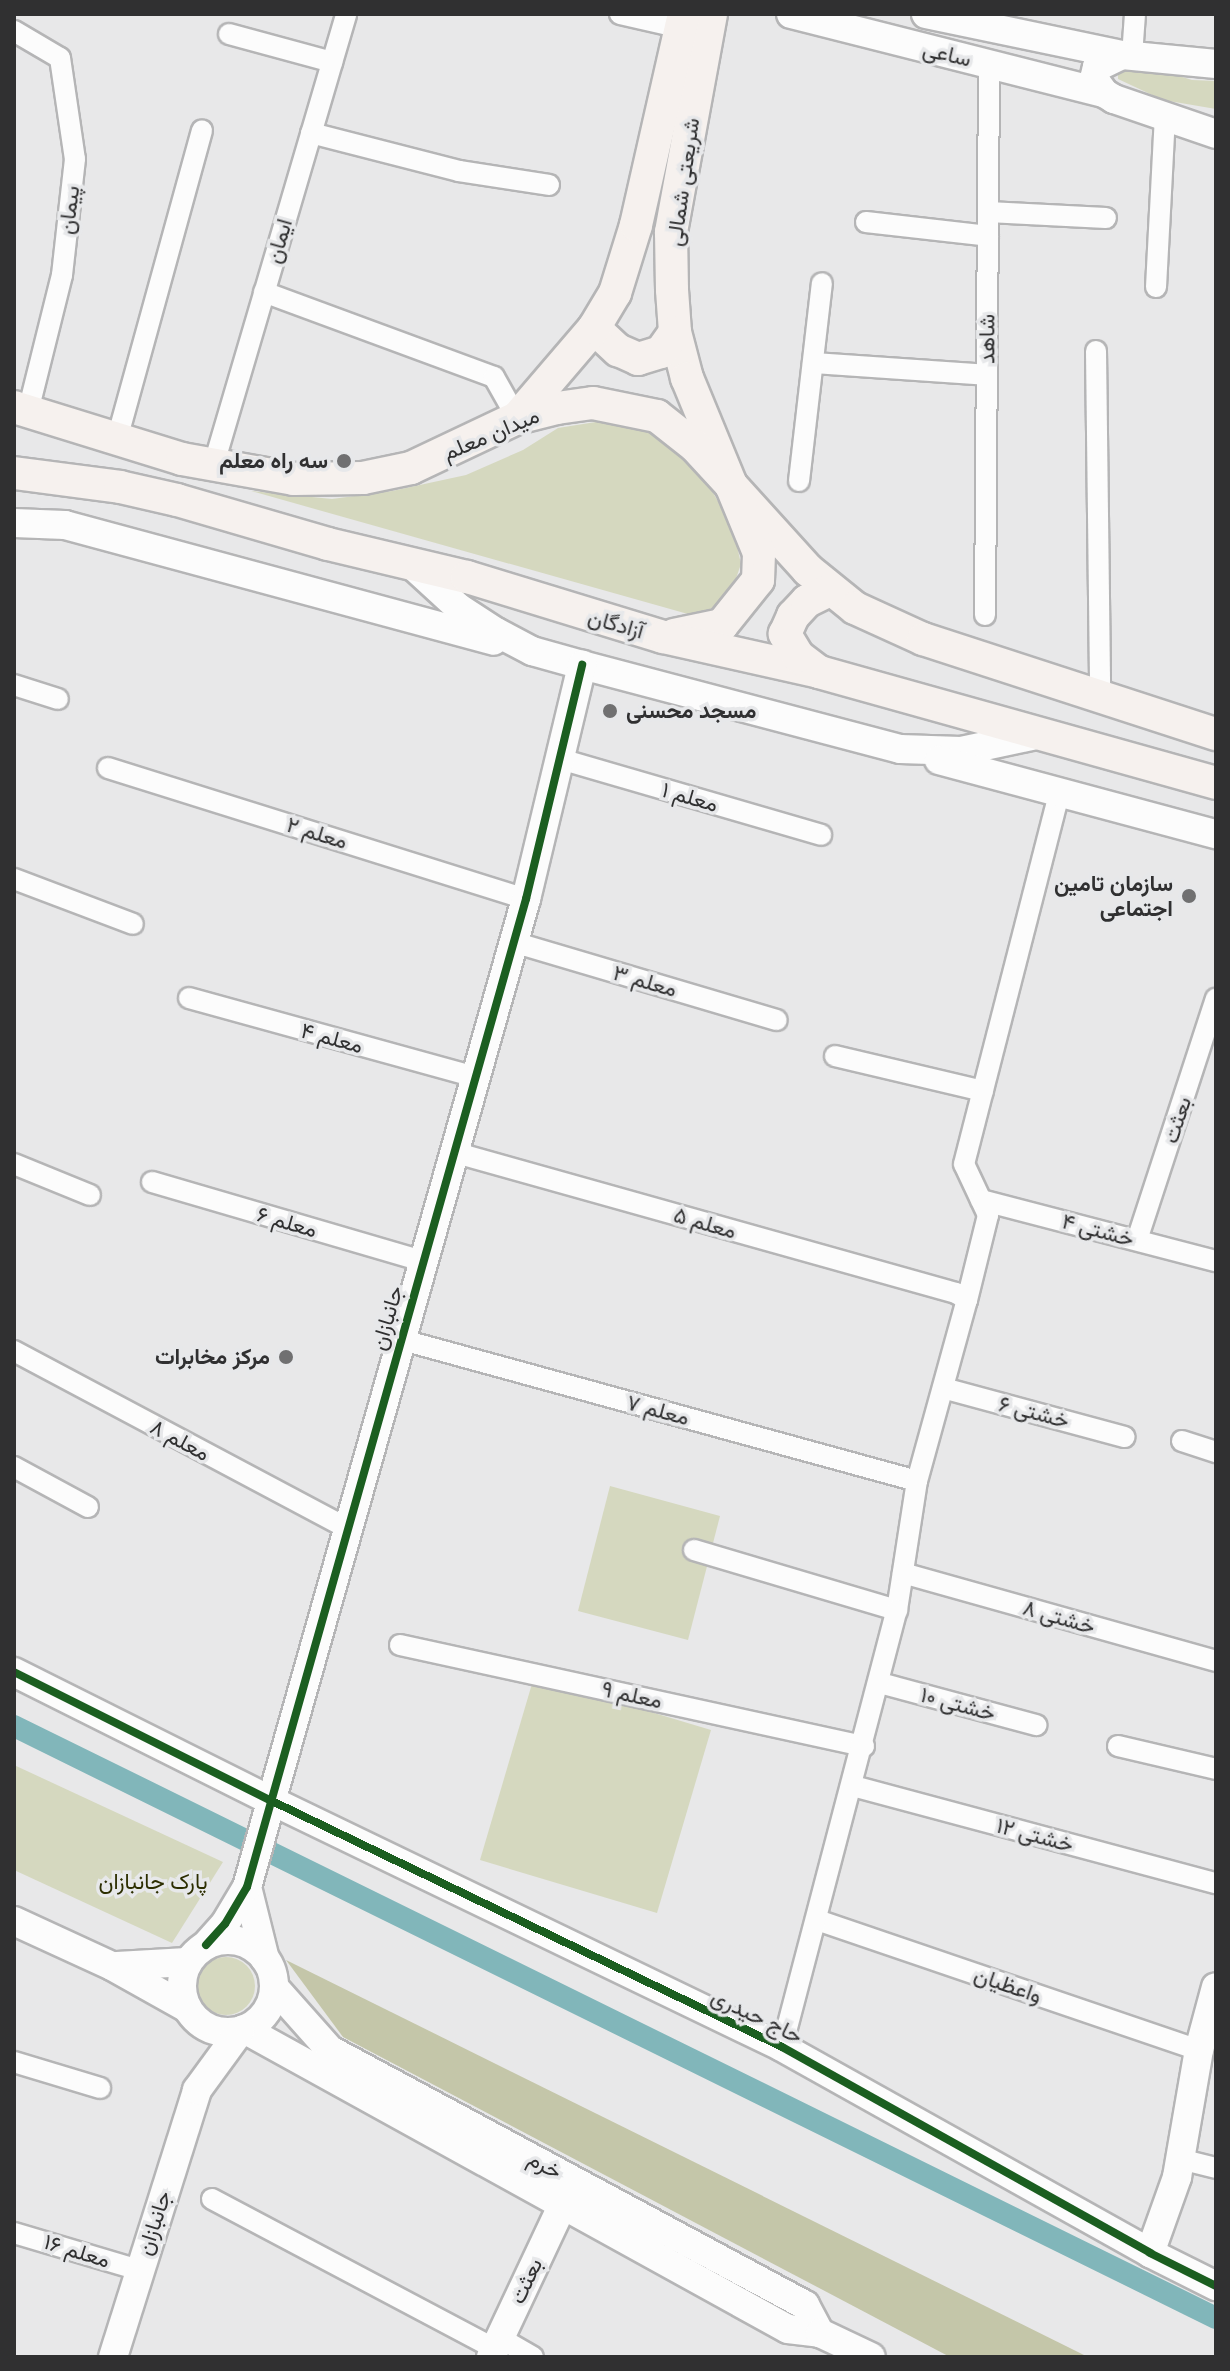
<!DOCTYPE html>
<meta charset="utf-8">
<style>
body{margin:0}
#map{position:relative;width:1230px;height:2371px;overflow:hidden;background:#e8e8e9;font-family:Roboto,Vazirmatn,sans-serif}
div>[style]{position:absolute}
.green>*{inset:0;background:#d5d8bf}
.round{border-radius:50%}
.forest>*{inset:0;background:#c4c6a9}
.canal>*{height:22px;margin:-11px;padding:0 11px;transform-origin:11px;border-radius:11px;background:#81b6ba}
.roads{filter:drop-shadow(2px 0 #b5b5b6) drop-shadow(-2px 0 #b5b5b6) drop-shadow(0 2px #b5b5b6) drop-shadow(0 -2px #b5b5b6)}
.street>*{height:20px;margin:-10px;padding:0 10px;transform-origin:10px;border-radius:10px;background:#fcfcfc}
.secondary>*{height:28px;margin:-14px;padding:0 14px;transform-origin:14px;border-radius:14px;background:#fcfcfc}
.secondary>.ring{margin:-14px;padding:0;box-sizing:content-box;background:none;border:28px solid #fcfcfc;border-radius:50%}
.primary>*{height:32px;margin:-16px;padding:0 16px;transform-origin:16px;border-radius:16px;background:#f6f1ee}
.cycleway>*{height:8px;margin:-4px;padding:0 4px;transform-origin:4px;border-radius:4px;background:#1b5e20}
.dots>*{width:22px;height:22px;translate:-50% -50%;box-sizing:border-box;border:4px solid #e7e8ea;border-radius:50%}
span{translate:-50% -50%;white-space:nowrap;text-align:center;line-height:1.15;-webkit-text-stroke:7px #e7e8ea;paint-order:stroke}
.street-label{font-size:22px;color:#303031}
.poi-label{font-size:22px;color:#303031;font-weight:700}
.right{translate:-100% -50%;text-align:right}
.left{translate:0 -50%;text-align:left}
.park-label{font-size:22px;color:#2c2e01}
.frame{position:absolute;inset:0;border:16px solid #303031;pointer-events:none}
</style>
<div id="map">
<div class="green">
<div style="clip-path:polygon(1118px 57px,1192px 80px,1216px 81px,1216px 109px,1163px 100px,1118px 79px)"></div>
<div style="clip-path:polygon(602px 421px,628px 424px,661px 436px,685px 456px,711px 489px,733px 528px,741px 564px,732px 590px,716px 606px,695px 616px,251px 491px,332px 499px,392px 491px,466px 475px,523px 450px,558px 428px)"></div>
<div style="clip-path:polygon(610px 1486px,720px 1516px,688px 1640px,578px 1611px)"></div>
<div style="clip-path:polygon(534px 1677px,711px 1730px,657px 1913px,480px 1860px)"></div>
<div style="clip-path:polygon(14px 1765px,223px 1862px,172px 1943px,14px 1870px)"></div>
<div class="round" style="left:197px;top:1957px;width:58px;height:58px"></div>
</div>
<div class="forest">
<div style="clip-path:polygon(286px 1960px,1088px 2357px,950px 2357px,343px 2037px)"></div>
</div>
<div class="canal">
<div style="left:14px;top:1726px;width:1340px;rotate:26.22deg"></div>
</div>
<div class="roads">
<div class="street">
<div style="left:620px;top:14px;width:63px;rotate:12.9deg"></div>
<div style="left:14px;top:31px;width:53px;rotate:30.4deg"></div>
<div style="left:60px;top:58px;width:102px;rotate:81.6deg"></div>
<div style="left:75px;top:159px;width:117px;rotate:96.4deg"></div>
<div style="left:62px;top:275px;width:140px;rotate:104deg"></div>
<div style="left:229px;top:34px;width:107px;rotate:15.2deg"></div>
<div style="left:1132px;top:56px;width:42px;rotate:-85.9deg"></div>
<div style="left:311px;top:133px;width:153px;rotate:14.4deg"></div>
<div style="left:459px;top:171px;width:91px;rotate:8.8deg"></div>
<div style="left:988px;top:212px;width:118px;rotate:2.9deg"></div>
<div style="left:866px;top:222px;width:123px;rotate:6.5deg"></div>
<div style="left:1156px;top:287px;width:169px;rotate:-87deg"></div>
<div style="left:264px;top:292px;width:245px;rotate:20.3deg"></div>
<div style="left:494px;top:377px;width:47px;rotate:60.7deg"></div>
<div style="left:1096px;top:351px;width:344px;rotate:89.3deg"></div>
<div style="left:813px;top:363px;width:174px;rotate:3.9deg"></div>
<div style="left:117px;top:439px;width:320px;rotate:-74.6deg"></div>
<div style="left:213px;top:467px;width:472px;rotate:-73.6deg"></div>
<div style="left:799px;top:481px;width:199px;rotate:-83.4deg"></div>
<div style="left:985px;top:615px;width:552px;rotate:-89.58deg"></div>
<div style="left:14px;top:685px;width:46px;rotate:17.7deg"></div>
<div style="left:560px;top:759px;width:272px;rotate:16.2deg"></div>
<div style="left:108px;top:768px;width:438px;rotate:17.4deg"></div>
<div style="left:14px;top:879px;width:127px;rotate:20.7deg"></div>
<div style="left:513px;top:942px;width:275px;rotate:16.5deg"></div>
<div style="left:189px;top:998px;width:297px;rotate:15.4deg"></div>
<div style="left:835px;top:1056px;width:152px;rotate:13.3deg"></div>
<div style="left:453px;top:1152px;width:522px;rotate:15.66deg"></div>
<div style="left:956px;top:1293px;width:13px;rotate:32deg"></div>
<div style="left:967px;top:1300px;width:88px;rotate:-76.1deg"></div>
<div style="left:988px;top:1215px;width:56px;rotate:-115.2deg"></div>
<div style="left:964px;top:1164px;width:386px;rotate:-75.6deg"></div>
<div style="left:14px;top:1164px;width:82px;rotate:22.2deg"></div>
<div style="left:152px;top:1182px;width:281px;rotate:16.3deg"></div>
<div style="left:981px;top:1200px;width:243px;rotate:14.6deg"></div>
<div style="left:1137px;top:1240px;width:254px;rotate:-71.9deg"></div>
<div style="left:399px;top:1339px;width:537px;rotate:15.33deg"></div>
<div style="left:14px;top:1351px;width:377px;rotate:28deg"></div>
<div style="left:943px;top:1388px;width:188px;rotate:15.1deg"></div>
<div style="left:1182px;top:1441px;width:36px;rotate:18deg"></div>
<div style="left:14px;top:1467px;width:84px;rotate:28.4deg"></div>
<div style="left:694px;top:1550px;width:212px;rotate:16.5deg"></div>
<div style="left:897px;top:1610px;width:131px;rotate:-81.2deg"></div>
<div style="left:917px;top:1481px;width:188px;rotate:-74.6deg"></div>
<div style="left:903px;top:1573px;width:325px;rotate:15.7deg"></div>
<div style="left:400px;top:1645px;width:475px;rotate:12.3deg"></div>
<div style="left:880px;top:1683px;width:162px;rotate:15.1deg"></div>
<div style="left:1118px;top:1746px;width:101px;rotate:13.2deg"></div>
<div style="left:853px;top:1786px;width:376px;rotate:15deg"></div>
<div style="left:817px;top:1920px;width:404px;rotate:18.8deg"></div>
<div style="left:782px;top:2047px;width:452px;rotate:-75.3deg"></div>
<div style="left:14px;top:2062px;width:90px;rotate:16.8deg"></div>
<div style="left:1180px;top:2159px;width:37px;rotate:14deg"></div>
<div style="left:212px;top:2199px;width:320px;rotate:27.9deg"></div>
<div style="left:14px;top:2233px;width:130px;rotate:16.5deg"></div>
<div style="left:500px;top:2338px;width:38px;rotate:30deg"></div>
</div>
<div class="secondary">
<div style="left:791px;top:14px;width:323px;rotate:14.2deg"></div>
<div style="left:926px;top:14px;width:200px;rotate:11.8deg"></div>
<div style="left:1216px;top:64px;width:94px;rotate:-174.5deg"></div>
<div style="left:1122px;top:55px;width:28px;rotate:154deg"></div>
<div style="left:1097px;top:67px;width:12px;rotate:104deg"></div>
<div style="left:1094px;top:79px;width:17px;rotate:54deg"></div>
<div style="left:1104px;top:93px;width:12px;rotate:31deg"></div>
<div style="left:1114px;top:99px;width:108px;rotate:18.9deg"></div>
<div style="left:14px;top:523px;width:51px;rotate:2.2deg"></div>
<div style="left:65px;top:525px;width:444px;rotate:15.1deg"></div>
<div style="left:412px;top:565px;width:64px;rotate:42.5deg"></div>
<div style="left:459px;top:608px;width:44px;rotate:33deg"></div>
<div style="left:496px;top:632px;width:41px;rotate:27.8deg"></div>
<div style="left:532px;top:651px;width:52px;rotate:15.6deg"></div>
<div style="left:582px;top:665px;width:329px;rotate:14.8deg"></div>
<div style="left:900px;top:749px;width:61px;rotate:1.9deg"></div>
<div style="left:961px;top:751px;width:78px;rotate:-11.9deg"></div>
<div style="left:939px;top:760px;width:287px;rotate:15deg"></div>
<div style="left:14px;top:1672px;width:286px;rotate:26.6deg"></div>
<div style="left:270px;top:1800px;width:568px;rotate:25.75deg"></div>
<div style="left:782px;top:2047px;width:422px;rotate:29.2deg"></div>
<div style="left:1150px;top:2253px;width:74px;rotate:26.6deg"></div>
<div style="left:247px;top:1887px;width:74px;rotate:76deg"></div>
<div style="left:14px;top:1921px;width:108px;rotate:24.7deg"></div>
<div style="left:112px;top:1966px;width:86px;rotate:29.2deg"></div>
<div class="ring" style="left:182px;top:1940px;width:64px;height:64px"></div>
<div style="left:206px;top:1945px;width:28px;rotate:-48deg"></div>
<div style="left:225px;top:1924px;width:43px;rotate:-59.3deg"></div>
<div style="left:247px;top:1887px;width:1027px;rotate:-74.23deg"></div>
<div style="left:526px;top:899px;width:241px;rotate:-76.5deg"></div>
<div style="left:117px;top:1966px;width:70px;rotate:-3.3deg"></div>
<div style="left:274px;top:1987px;width:84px;rotate:48.4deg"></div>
<div style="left:330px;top:2050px;width:539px;rotate:28.23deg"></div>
<div style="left:805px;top:2305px;width:32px;rotate:62deg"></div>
<div style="left:244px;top:2029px;width:621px;rotate:28.88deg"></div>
<div style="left:788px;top:2329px;width:32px;rotate:7deg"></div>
<div style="left:820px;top:2333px;width:56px;rotate:25.2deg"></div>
<div style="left:1150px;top:2253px;width:81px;rotate:-70.4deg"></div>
<div style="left:1177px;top:2177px;width:129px;rotate:-80.2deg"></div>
<div style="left:1199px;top:2050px;width:65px;rotate:-74.9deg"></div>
<div style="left:113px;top:2357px;width:280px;rotate:-72.5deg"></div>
<div style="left:197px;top:2090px;width:73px;rotate:-53.9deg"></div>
<div style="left:491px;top:2357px;width:167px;rotate:-64.8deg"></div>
</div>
<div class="primary">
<div style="left:711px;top:14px;width:222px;rotate:100.4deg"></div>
<div style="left:671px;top:232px;width:58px;rotate:89deg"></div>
<div style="left:672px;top:290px;width:42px;rotate:85.9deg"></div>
<div style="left:675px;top:332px;width:48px;rotate:75.4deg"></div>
<div style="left:687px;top:378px;width:116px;rotate:67.6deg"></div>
<div style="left:731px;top:485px;width:115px;rotate:47.8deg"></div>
<div style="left:808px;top:570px;width:60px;rotate:39deg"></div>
<div style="left:855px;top:608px;width:75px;rotate:24.5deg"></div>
<div style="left:923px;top:639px;width:308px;rotate:18deg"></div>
<div style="left:594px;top:328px;width:33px;rotate:43deg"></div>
<div style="left:618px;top:350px;width:22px;rotate:24deg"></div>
<div style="left:638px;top:359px;width:24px;rotate:-17deg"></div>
<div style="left:661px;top:352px;width:24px;rotate:-55deg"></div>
<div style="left:14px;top:407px;width:176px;rotate:17.2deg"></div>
<div style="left:182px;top:459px;width:114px;rotate:10.1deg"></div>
<div style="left:294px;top:479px;width:69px;rotate:-0.8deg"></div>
<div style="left:363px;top:478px;width:49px;rotate:-11.8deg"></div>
<div style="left:411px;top:468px;width:117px;rotate:-25.3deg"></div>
<div style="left:517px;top:418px;width:41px;rotate:-14deg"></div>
<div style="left:557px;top:408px;width:36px;rotate:-8deg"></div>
<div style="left:593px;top:403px;width:65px;rotate:11.5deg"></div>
<div style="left:657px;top:416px;width:48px;rotate:38.3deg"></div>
<div style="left:695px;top:446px;width:53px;rotate:47.3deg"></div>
<div style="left:731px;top:485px;width:74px;rotate:67.6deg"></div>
<div style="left:759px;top:553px;width:27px;rotate:92deg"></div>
<div style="left:758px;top:580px;width:58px;rotate:128.7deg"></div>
<div style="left:722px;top:625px;width:49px;rotate:168.2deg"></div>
<div style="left:517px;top:418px;width:118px;rotate:-49.5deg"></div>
<div style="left:594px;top:328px;width:41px;rotate:-59deg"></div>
<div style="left:615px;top:293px;width:71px;rotate:-72.8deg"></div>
<div style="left:636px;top:225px;width:216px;rotate:-77.2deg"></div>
<div style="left:14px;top:473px;width:107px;rotate:7.5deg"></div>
<div style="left:120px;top:487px;width:58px;rotate:12.8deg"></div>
<div style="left:177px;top:500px;width:157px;rotate:16.2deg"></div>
<div style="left:328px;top:544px;width:143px;rotate:13.4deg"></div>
<div style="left:467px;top:577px;width:205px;rotate:17deg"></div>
<div style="left:663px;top:637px;width:160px;rotate:12.6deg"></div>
<div style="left:819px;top:672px;width:412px;rotate:15.6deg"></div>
<div style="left:819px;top:672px;width:26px;rotate:-143deg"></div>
<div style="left:798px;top:656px;width:26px;rotate:-121deg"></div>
<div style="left:785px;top:634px;width:20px;rotate:-66deg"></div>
<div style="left:793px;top:616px;width:21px;rotate:-47deg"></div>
<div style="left:807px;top:601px;width:25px;rotate:-26deg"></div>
</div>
</div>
<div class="cycleway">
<div style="left:14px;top:1672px;width:286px;rotate:26.6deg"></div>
<div style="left:270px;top:1800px;width:568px;rotate:25.75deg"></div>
<div style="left:782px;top:2047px;width:422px;rotate:29.2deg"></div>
<div style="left:1150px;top:2253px;width:74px;rotate:26.6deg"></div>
<div style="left:206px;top:1945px;width:28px;rotate:-48deg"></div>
<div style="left:225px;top:1924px;width:43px;rotate:-59.3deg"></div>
<div style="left:247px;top:1887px;width:1027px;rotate:-74.23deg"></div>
<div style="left:526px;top:899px;width:241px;rotate:-76.5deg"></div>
</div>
<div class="dots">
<div style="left:344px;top:461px;background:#707071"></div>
<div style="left:610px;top:711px;background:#707071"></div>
<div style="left:1189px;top:896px;background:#707071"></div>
<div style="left:286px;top:1357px;background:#707071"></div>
</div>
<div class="street-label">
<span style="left:947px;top:54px;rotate:13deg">ساعی</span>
<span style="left:683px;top:182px;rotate:-82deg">شریعتی شمالی</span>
<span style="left:69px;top:210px;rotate:-83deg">پیمان</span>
<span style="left:279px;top:241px;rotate:-74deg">ایمان</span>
<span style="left:987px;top:339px;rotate:-90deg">شاهد</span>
<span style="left:491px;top:434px;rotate:-23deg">میدان معلم</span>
<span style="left:616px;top:624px;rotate:16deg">آزادگان</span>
<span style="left:690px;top:797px;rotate:16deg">معلم ۱</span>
<span style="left:317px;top:833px;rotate:17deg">معلم ۲</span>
<span style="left:645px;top:981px;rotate:16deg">معلم ۳</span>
<span style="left:332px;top:1038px;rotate:15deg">معلم ۴</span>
<span style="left:1177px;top:1120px;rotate:-72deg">بعثت</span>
<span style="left:287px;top:1222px;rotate:16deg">معلم ۶</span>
<span style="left:705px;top:1223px;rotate:16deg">معلم ۵</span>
<span style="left:1098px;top:1230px;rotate:15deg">خشتی ۴</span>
<span style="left:387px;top:1318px;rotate:-74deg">جانبازان</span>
<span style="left:658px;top:1410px;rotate:15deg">معلم ۷</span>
<span style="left:1034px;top:1412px;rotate:15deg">خشتی ۶</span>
<span style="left:180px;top:1440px;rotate:28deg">معلم ۸</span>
<span style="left:1059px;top:1617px;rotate:16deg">خشتی ۸</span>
<span style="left:632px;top:1695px;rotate:12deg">معلم ۹</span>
<span style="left:958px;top:1704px;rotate:15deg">خشتی ۱۰</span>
<span style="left:1035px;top:1835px;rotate:15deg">خشتی ۱۲</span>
<span style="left:1008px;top:1985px;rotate:19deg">واعظیان</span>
<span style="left:757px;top:2016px;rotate:26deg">حاج حیدری</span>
<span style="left:545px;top:2165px;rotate:28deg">خرم</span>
<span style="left:154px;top:2223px;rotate:-72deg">جانبازان</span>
<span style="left:77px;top:2251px;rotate:17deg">معلم ۱۶</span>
<span style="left:526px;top:2281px;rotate:-65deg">بعثت</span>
</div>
<div class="poi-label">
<span class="right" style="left:328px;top:461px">سه راه معلم</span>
<span class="left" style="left:626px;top:711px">مسجد محسنی</span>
<span class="right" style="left:1173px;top:896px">سازمان تامین<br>اجتماعی</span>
<span class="right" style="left:270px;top:1357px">مرکز مخابرات</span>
</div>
<div class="park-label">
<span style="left:153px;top:1882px">پارک جانبازان</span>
</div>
<div class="frame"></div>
</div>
